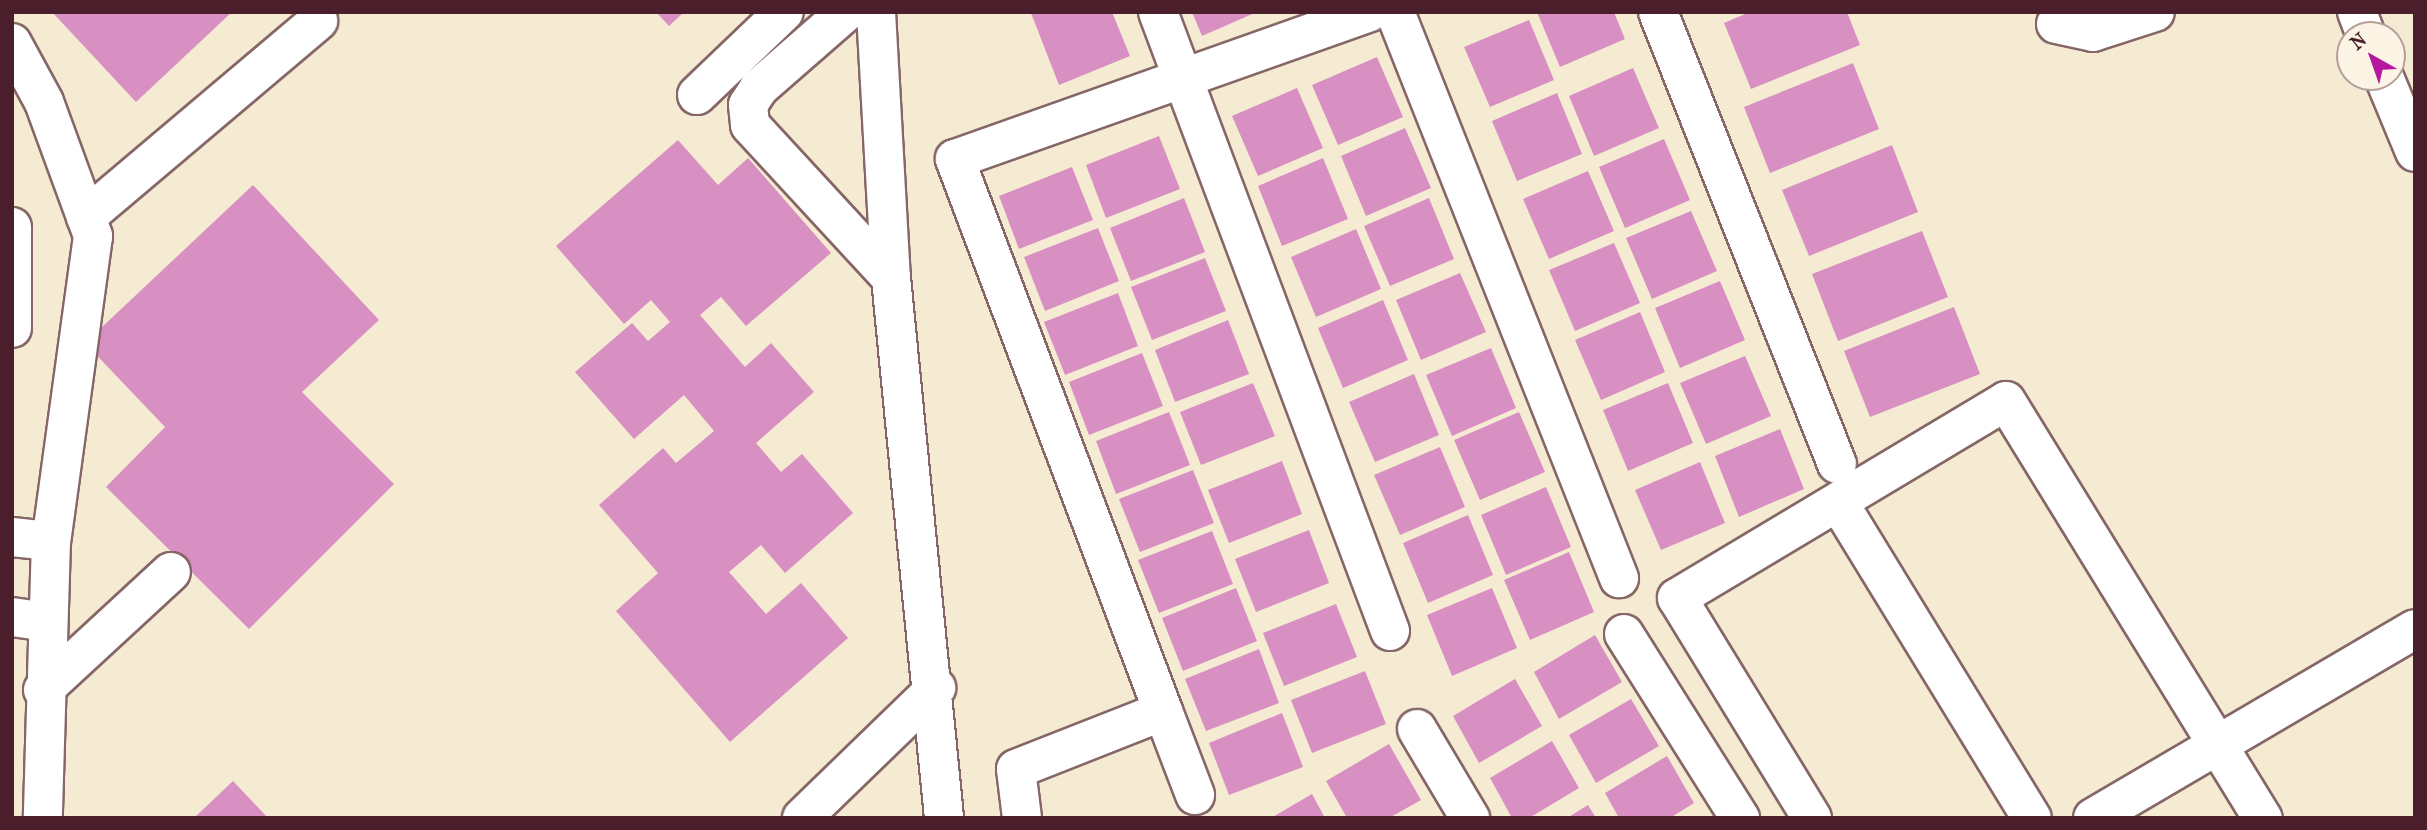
<!DOCTYPE html>
<style>
body{margin:0}
#map{position:relative;width:2427px;height:830px;overflow:hidden;background:#f5ebd3;font-family:"IM FELL French Canon",serif}
div>[style]{position:absolute}
.building>*{inset:0;background:#d890c2}
.roads{filter:drop-shadow(2px 0 #866666) drop-shadow(-2px 0 #866666) drop-shadow(0 2px #866666) drop-shadow(0 -2px #866666)}
.minor>*{height:38px;margin:-19px;padding:0 19px;transform-origin:19px;border-radius:19px;background:#fff}
span{translate:-50% -50%;white-space:nowrap;text-align:center;line-height:1.15;-webkit-text-stroke:5px #fcf5e5;paint-order:stroke}
.frame{position:absolute;inset:0;border:14px solid #4a1f2b;pointer-events:none}
.north{position:absolute;left:2336px;top:21px;width:70px;height:70px;box-sizing:border-box;background:#fcf5e5;border:2px solid #b59f9b;border-radius:50%;rotate:320deg;font-size:19px;font-weight:700;line-height:28px;text-align:center;color:#4a1f2b}
.north::after{content:'';display:block;margin:auto;width:24px;height:32px;background:#b5179e;clip-path:polygon(50% 0,100% 100%,50% 72%,0 100%)}
</style>
<div id="map">
<div class="building">
<div style="clip-path:polygon(52px 12px,232px 12px,136px 102px)"></div>
<div style="clip-path:polygon(656px 12px,684px 12px,669px 26px)"></div>
<div style="clip-path:polygon(1112px 12px,1130px 56px,1059px 85px,1031px 13px)"></div>
<div style="clip-path:polygon(1192px 12px,1257px 12px,1202px 36px)"></div>
<div style="clip-path:polygon(1537px 12px,1614px 12px,1625px 39px,1560px 67px)"></div>
<div style="clip-path:polygon(1750px 12px,1847px 12px,1860px 45px,1751px 89px,1724px 23px)"></div>
<div style="clip-path:polygon(1529px 20px,1554px 80px,1490px 107px,1464px 47px)"></div>
<div style="clip-path:polygon(1377px 57px,1403px 117px,1338px 145px,1312px 85px)"></div>
<div style="clip-path:polygon(1853px 63px,1879px 129px,1770px 173px,1744px 107px)"></div>
<div style="clip-path:polygon(1633px 68px,1659px 128px,1594px 156px,1569px 96px)"></div>
<div style="clip-path:polygon(1297px 88px,1323px 148px,1258px 176px,1232px 116px)"></div>
<div style="clip-path:polygon(1557px 93px,1582px 154px,1517px 181px,1492px 121px)"></div>
<div style="clip-path:polygon(1405px 128px,1431px 188px,1366px 216px,1341px 156px)"></div>
<div style="clip-path:polygon(1159px 136px,1180px 189px,1106px 218px,1086px 165px)"></div>
<div style="clip-path:polygon(1664px 139px,1690px 200px,1625px 228px,1599px 167px)"></div>
<div style="clip-path:polygon(678px 140px,718px 185px,748px 158px,831px 253px,746px 326px,721px 297px,700px 315px,745px 367px,771px 343px,814px 392px,756px 443px,781px 472px,802px 454px,853px 513px,785px 573px,761px 545px,729px 572px,766px 614px,801px 583px,848px 638px,730px 742px,616px 611px,658px 573px,599px 505px,663px 448px,676px 463px,714px 431px,684px 395px,634px 439px,575px 372px,632px 323px,648px 341px,670px 322px,651px 300px,624px 324px,556px 246px)"></div>
<div style="clip-path:polygon(1892px 145px,1918px 212px,1809px 256px,1782px 190px)"></div>
<div style="clip-path:polygon(1323px 158px,1348px 219px,1282px 246px,1258px 186px)"></div>
<div style="clip-path:polygon(1072px 167px,1093px 220px,1019px 249px,999px 196px)"></div>
<div style="clip-path:polygon(1588px 171px,1614px 231px,1549px 259px,1523px 199px)"></div>
<div style="clip-path:polygon(253px 185px,379px 320px,302px 392px,394px 484px,249px 629px,106px 487px,165px 427px,85px 343px)"></div>
<div style="clip-path:polygon(1184px 198px,1205px 252px,1131px 281px,1110px 228px)"></div>
<div style="clip-path:polygon(1429px 198px,1454px 259px,1390px 286px,1364px 226px)"></div>
<div style="clip-path:polygon(1691px 211px,1717px 271px,1652px 299px,1626px 238px)"></div>
<div style="clip-path:polygon(1098px 228px,1119px 281px,1045px 311px,1024px 257px)"></div>
<div style="clip-path:polygon(1356px 229px,1381px 289px,1316px 317px,1291px 257px)"></div>
<div style="clip-path:polygon(1922px 231px,1948px 297px,1838px 341px,1812px 274px)"></div>
<div style="clip-path:polygon(1614px 243px,1640px 303px,1575px 331px,1549px 270px)"></div>
<div style="clip-path:polygon(1205px 258px,1226px 311px,1152px 340px,1131px 287px)"></div>
<div style="clip-path:polygon(1460px 273px,1486px 332px,1421px 360px,1396px 300px)"></div>
<div style="clip-path:polygon(1720px 281px,1745px 340px,1680px 368px,1655px 308px)"></div>
<div style="clip-path:polygon(1118px 293px,1138px 346px,1065px 375px,1044px 322px)"></div>
<div style="clip-path:polygon(1383px 300px,1408px 360px,1343px 388px,1318px 328px)"></div>
<div style="clip-path:polygon(1954px 307px,1980px 374px,1870px 417px,1844px 351px)"></div>
<div style="clip-path:polygon(1640px 312px,1665px 372px,1601px 400px,1575px 340px)"></div>
<div style="clip-path:polygon(1228px 320px,1249px 374px,1175px 402px,1155px 350px)"></div>
<div style="clip-path:polygon(1491px 348px,1516px 408px,1452px 436px,1426px 375px)"></div>
<div style="clip-path:polygon(1142px 353px,1163px 406px,1089px 435px,1069px 382px)"></div>
<div style="clip-path:polygon(1745px 356px,1771px 416px,1706px 444px,1680px 383px)"></div>
<div style="clip-path:polygon(1414px 374px,1439px 435px,1375px 462px,1349px 402px)"></div>
<div style="clip-path:polygon(1253px 383px,1275px 436px,1201px 465px,1180px 412px)"></div>
<div style="clip-path:polygon(1668px 383px,1693px 443px,1628px 471px,1603px 410px)"></div>
<div style="clip-path:polygon(1169px 412px,1190px 465px,1116px 494px,1096px 441px)"></div>
<div style="clip-path:polygon(1519px 412px,1545px 472px,1480px 500px,1454px 440px)"></div>
<div style="clip-path:polygon(1780px 429px,1804px 489px,1739px 517px,1715px 456px)"></div>
<div style="clip-path:polygon(1440px 447px,1465px 507px,1400px 535px,1374px 475px)"></div>
<div style="clip-path:polygon(1282px 461px,1302px 514px,1229px 543px,1208px 490px)"></div>
<div style="clip-path:polygon(1700px 462px,1725px 523px,1661px 550px,1635px 490px)"></div>
<div style="clip-path:polygon(1193px 470px,1214px 523px,1140px 552px,1119px 499px)"></div>
<div style="clip-path:polygon(1546px 487px,1571px 547px,1506px 575px,1481px 515px)"></div>
<div style="clip-path:polygon(1468px 515px,1493px 575px,1428px 603px,1403px 543px)"></div>
<div style="clip-path:polygon(1309px 530px,1329px 583px,1256px 612px,1235px 559px)"></div>
<div style="clip-path:polygon(1212px 531px,1233px 584px,1159px 613px,1138px 560px)"></div>
<div style="clip-path:polygon(1569px 552px,1594px 612px,1530px 640px,1504px 580px)"></div>
<div style="clip-path:polygon(1236px 588px,1257px 641px,1183px 671px,1162px 618px)"></div>
<div style="clip-path:polygon(1492px 588px,1517px 648px,1452px 676px,1427px 615px)"></div>
<div style="clip-path:polygon(1336px 604px,1357px 657px,1284px 686px,1263px 633px)"></div>
<div style="clip-path:polygon(1595px 635px,1622px 682px,1559px 719px,1534px 672px)"></div>
<div style="clip-path:polygon(1259px 649px,1279px 703px,1206px 731px,1185px 679px)"></div>
<div style="clip-path:polygon(1365px 671px,1386px 724px,1312px 753px,1291px 700px)"></div>
<div style="clip-path:polygon(1515px 679px,1542px 726px,1479px 763px,1453px 716px)"></div>
<div style="clip-path:polygon(1631px 699px,1659px 746px,1596px 783px,1569px 735px)"></div>
<div style="clip-path:polygon(1282px 713px,1303px 767px,1229px 795px,1209px 743px)"></div>
<div style="clip-path:polygon(1552px 741px,1579px 788px,1529px 818px,1512px 818px,1490px 778px)"></div>
<div style="clip-path:polygon(1389px 744px,1421px 800px,1389px 818px,1347px 818px,1326px 781px)"></div>
<div style="clip-path:polygon(1667px 756px,1694px 803px,1670px 818px,1619px 818px,1605px 793px)"></div>
<div style="clip-path:polygon(233px 781px,268px 818px,194px 818px)"></div>
<div style="clip-path:polygon(1312px 794px,1325px 818px,1271px 818px)"></div>
<div style="clip-path:polygon(1588px 805px,1596px 818px,1567px 818px)"></div>
</div>
<div class="roads">
<div class="minor">
<div style="left:846px;top:12px;width:116px;rotate:138.9deg"></div>
<div style="left:759px;top:88px;width:20px;rotate:123deg"></div>
<div style="left:748px;top:105px;width:20px;rotate:84deg"></div>
<div style="left:750px;top:125px;width:208px;rotate:47.3deg"></div>
<div style="left:876px;top:12px;width:266px;rotate:86.8deg"></div>
<div style="left:891px;top:278px;width:543px;rotate:84.39deg"></div>
<div style="left:1158px;top:12px;width:661px;rotate:69.45deg"></div>
<div style="left:1395px;top:12px;width:609px;rotate:68.41deg"></div>
<div style="left:1658px;top:12px;width:486px;rotate:68.4deg"></div>
<div style="left:2357px;top:12px;width:25px;rotate:69deg"></div>
<div style="left:2056px;top:24px;width:38px;rotate:12deg"></div>
<div style="left:2093px;top:32px;width:65px;rotate:-17.9deg"></div>
<div style="left:12px;top:43px;width:67px;rotate:61.5deg"></div>
<div style="left:44px;top:102px;width:143px;rotate:69.9deg"></div>
<div style="left:93px;top:236px;width:308px;rotate:97.8deg"></div>
<div style="left:2384px;top:77px;width:81px;rotate:67.5deg"></div>
<div style="left:697px;top:95px;width:120px;rotate:-43.7deg"></div>
<div style="left:86px;top:217px;width:304px;rotate:-40.2deg"></div>
<div style="left:12px;top:227px;width:101px;rotate:90deg"></div>
<div style="left:1840px;top:505px;width:367px;rotate:58.5deg"></div>
<div style="left:12px;top:537px;width:39px;rotate:6deg"></div>
<div style="left:51px;top:541px;width:277px;rotate:91.7deg"></div>
<div style="left:12px;top:617px;width:34px;rotate:8deg"></div>
<div style="left:1624px;top:634px;width:218px;rotate:57.8deg"></div>
<div style="left:43px;top:690px;width:174px;rotate:-42.7deg"></div>
<div style="left:1163px;top:711px;width:590px;rotate:-110.65deg"></div>
<div style="left:955px;top:159px;width:440px;rotate:-19.5deg"></div>
<div style="left:1417px;top:729px;width:104px;rotate:59.2deg"></div>
<div style="left:802px;top:818px;width:187px;rotate:-44.1deg"></div>
<div style="left:1022px;top:818px;width:49px;rotate:-97deg"></div>
<div style="left:1016px;top:769px;width:158px;rotate:-21.5deg"></div>
<div style="left:1163px;top:711px;width:90px;rotate:69.1deg"></div>
<div style="left:1812px;top:818px;width:258px;rotate:-121.5deg"></div>
<div style="left:1677px;top:598px;width:383px;rotate:-30.9deg"></div>
<div style="left:2006px;top:401px;width:490px;rotate:58.4deg"></div>
<div style="left:2093px;top:818px;width:373px;rotate:-30.4deg"></div>
</div>
</div>
<div class="frame"></div>
<div class="north">N</div>
</div>
